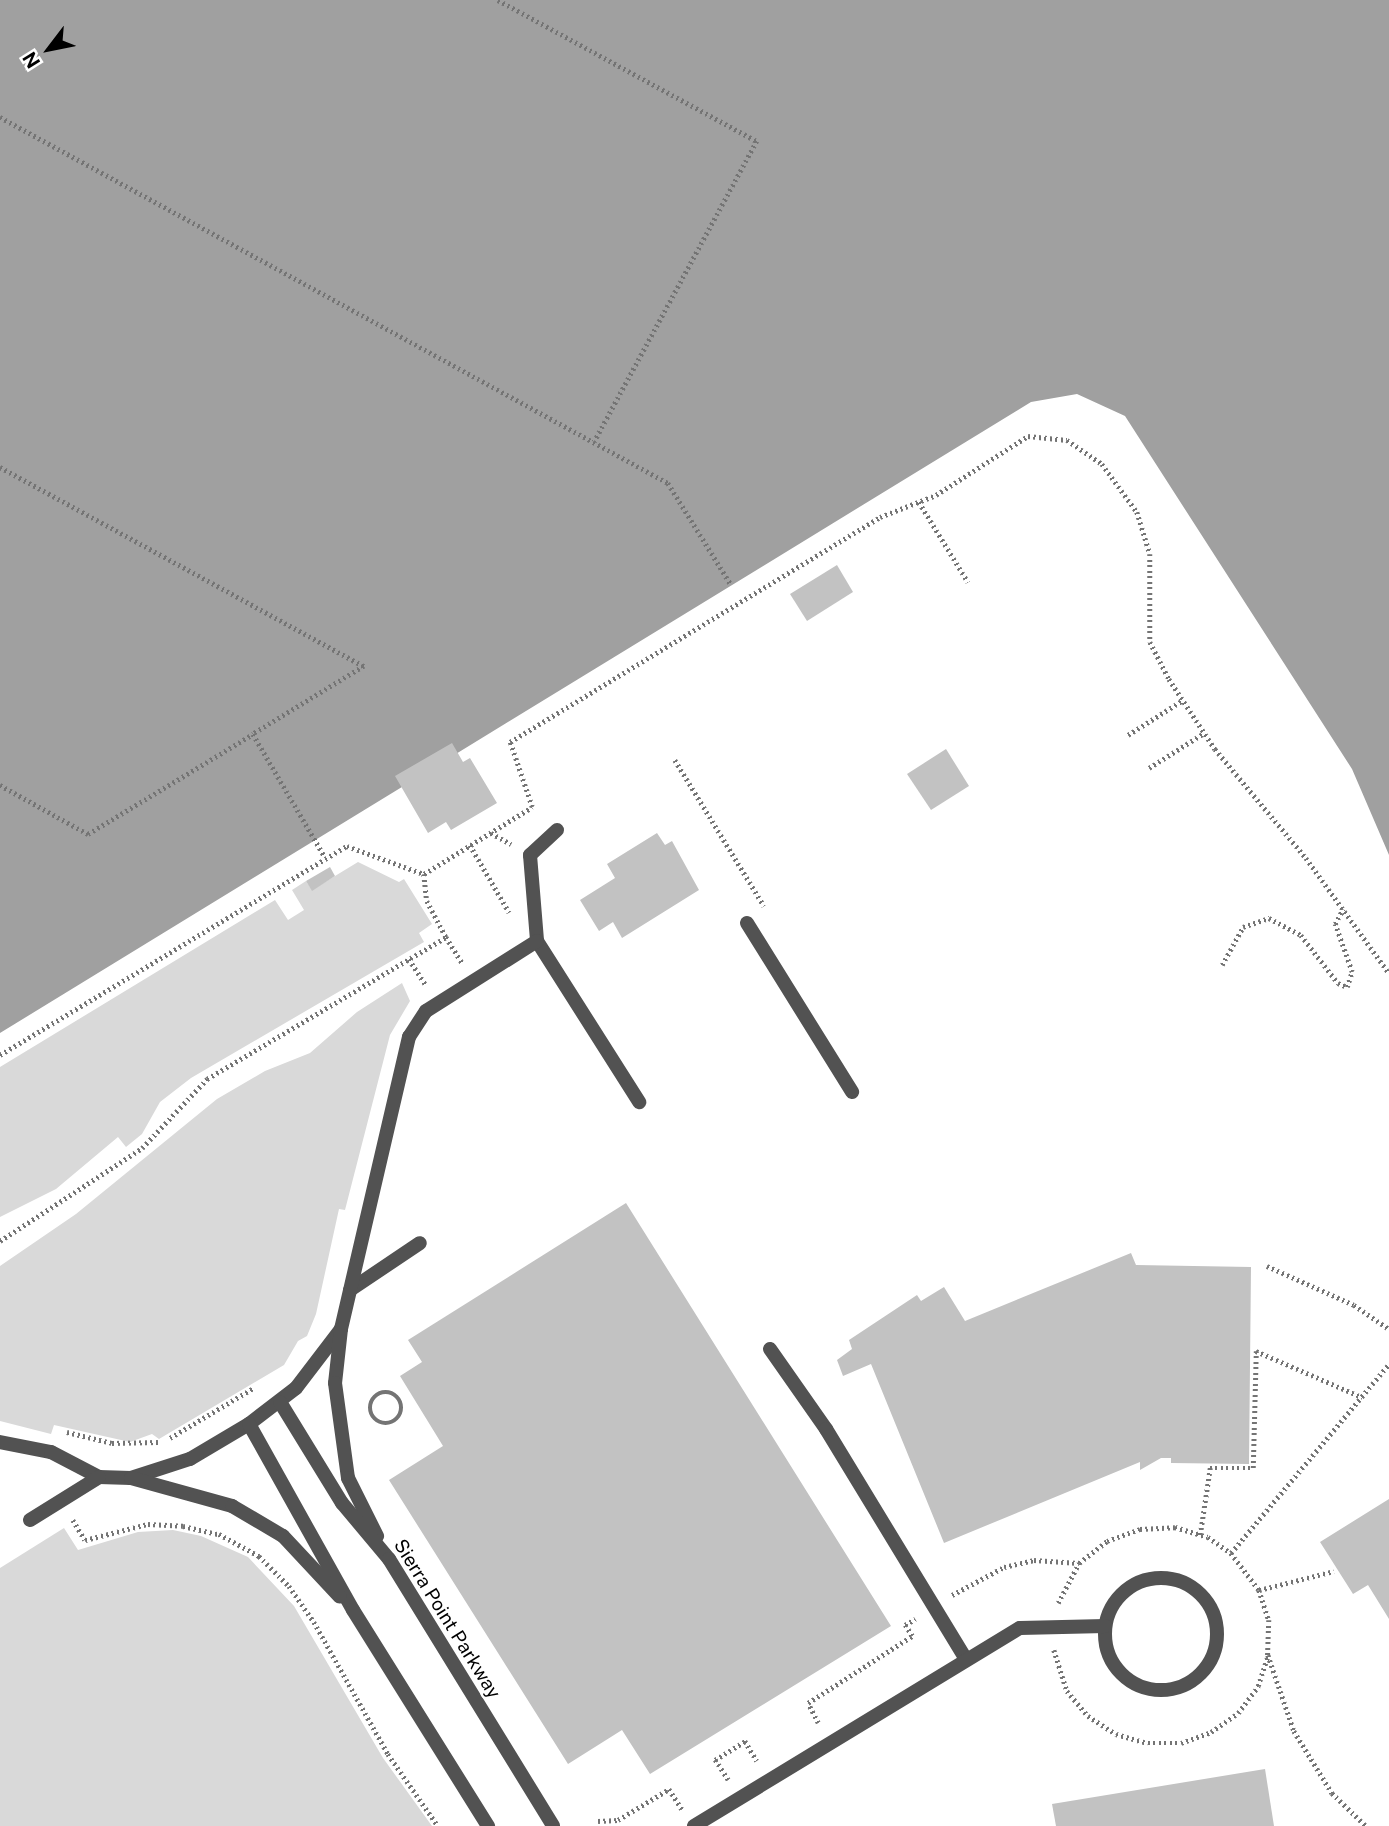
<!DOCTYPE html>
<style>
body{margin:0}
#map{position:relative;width:1389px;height:1826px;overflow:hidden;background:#fff;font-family:"Public Sans",sans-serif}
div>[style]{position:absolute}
.green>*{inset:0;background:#d9d9d9}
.water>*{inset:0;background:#a0a0a0}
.building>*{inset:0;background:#c2c2c2}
.path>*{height:4.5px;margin-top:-2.25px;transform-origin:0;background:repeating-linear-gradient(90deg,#747474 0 2px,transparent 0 5.5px)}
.path>.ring{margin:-2.25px;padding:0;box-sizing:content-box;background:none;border:4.5px solid #747474;border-radius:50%}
.service>*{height:14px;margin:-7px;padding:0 7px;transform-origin:7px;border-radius:7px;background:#525252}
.service>.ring{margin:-7px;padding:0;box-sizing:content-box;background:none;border:14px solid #525252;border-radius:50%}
.tertiary>*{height:14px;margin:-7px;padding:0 7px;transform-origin:7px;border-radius:7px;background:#525252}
span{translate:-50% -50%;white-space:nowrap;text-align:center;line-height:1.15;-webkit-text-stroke:5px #fff;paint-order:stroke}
.street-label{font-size:19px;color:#000}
.north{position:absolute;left:14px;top:14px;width:70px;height:70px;-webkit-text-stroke:5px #fff;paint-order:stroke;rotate:238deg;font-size:19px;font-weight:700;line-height:28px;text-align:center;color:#000}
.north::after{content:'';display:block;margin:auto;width:24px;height:32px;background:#000;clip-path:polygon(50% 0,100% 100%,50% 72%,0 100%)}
</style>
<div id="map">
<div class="green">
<div style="clip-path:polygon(358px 862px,399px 882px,404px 879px,432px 924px,419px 933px,424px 942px,191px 1078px,160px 1102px,142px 1134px,126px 1147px,118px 1137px,56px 1189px,0 1217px,0 1067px,275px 900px,288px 920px,304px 910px,292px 890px,306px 881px,312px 890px)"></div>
<div style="clip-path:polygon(402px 983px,410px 1001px,390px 1035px,345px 1210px,339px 1209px,316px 1314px,307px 1336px,298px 1341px,284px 1365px,159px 1439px,152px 1434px,130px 1442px,54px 1425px,51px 1434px,0 1421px,0 1266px,76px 1214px,217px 1099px,265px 1071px,310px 1053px,357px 1012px)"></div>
<div style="clip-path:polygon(64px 1528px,78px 1550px,138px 1532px,173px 1530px,201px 1536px,248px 1557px,294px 1606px,383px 1758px,432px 1826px,0 1826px,0 1568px)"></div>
</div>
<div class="water">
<div style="clip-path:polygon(0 0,1389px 0,1389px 855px,1352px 769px,1125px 416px,1077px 394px,1031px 402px,0 1033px)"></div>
</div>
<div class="building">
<div style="clip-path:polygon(837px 565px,853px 592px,807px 621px,790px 594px)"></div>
<div style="clip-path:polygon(452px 743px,463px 762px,470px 758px,497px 803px,451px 830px,446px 822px,428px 833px,395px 776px)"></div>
<div style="clip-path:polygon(946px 749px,969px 786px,931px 810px,907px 774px)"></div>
<div style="clip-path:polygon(657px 833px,665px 845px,672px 841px,699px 890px,622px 938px,613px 922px,599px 931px,580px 900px,615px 878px,607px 864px)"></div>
<div style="clip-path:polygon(330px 867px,335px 876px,312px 891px,306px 881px)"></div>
<div style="clip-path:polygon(626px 1203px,891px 1626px,650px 1774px,622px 1730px,568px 1764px,389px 1480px,443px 1446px,400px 1376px,422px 1362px,408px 1340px)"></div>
<div style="clip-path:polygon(1131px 1253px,1136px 1265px,1251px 1267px,1249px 1464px,1171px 1463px,1171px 1458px,1161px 1458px,1140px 1470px,1140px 1462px,944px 1543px,871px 1364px,843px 1376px,837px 1360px,852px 1349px,849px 1340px,917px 1295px,921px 1301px,944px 1287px,965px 1321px)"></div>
<div style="clip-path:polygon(1389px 1499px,1389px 1619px,1368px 1585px,1353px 1594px,1320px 1542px)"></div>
<div style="clip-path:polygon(1265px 1769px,1274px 1826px,1056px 1826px,1052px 1804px)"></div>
</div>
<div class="path">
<div style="left:498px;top:0;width:295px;rotate:28.6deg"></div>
<div style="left:757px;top:141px;width:342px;rotate:118.4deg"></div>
<div style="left:0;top:117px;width:762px;rotate:28.72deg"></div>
<div style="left:668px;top:483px;width:118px;rotate:58.2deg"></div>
<div style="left:0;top:467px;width:415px;rotate:28.7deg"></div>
<div style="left:364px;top:666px;width:130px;rotate:148.5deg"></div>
<div style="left:919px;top:502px;width:94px;rotate:58.5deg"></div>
<div style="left:1128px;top:735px;width:65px;rotate:-32.5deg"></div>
<div style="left:675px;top:760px;width:171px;rotate:58.6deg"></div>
<div style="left:1149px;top:768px;width:65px;rotate:-32.5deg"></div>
<div style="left:0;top:785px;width:101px;rotate:29.1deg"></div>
<div style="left:88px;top:834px;width:193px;rotate:-31.2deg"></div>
<div style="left:253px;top:734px;width:143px;rotate:59.7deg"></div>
<div style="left:491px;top:833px;width:23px;rotate:29deg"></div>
<div style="left:470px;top:845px;width:78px;rotate:59.8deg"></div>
<div style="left:424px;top:874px;width:27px;rotate:84deg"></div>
<div style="left:427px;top:901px;width:41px;rotate:62.2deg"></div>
<div style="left:409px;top:959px;width:31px;rotate:57deg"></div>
<div style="left:1222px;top:965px;width:43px;rotate:-61.1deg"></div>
<div style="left:1243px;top:927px;width:28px;rotate:-19deg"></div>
<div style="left:1269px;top:918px;width:36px;rotate:28deg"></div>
<div style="left:1301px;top:935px;width:61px;rotate:52.4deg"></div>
<div style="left:1338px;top:983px;width:10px;rotate:24deg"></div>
<div style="left:1347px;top:987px;width:16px;rotate:-72deg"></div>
<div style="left:1352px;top:972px;width:51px;rotate:-109.5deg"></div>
<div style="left:1335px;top:924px;width:17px;rotate:-62deg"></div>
<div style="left:0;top:1055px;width:405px;rotate:-31.1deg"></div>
<div style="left:347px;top:846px;width:82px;rotate:20deg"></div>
<div style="left:424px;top:874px;width:127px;rotate:-31.8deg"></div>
<div style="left:532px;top:807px;width:69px;rotate:-108.7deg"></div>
<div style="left:510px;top:742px;width:433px;rotate:-31.3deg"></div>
<div style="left:880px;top:517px;width:60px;rotate:-21.4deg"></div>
<div style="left:936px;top:495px;width:109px;rotate:-32.7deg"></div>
<div style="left:1028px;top:436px;width:39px;rotate:6deg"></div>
<div style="left:1067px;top:440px;width:42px;rotate:34.4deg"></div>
<div style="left:1102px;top:464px;width:59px;rotate:53.9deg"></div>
<div style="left:1137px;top:512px;width:44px;rotate:72.8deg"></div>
<div style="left:1150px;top:554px;width:88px;rotate:90deg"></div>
<div style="left:1150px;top:642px;width:42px;rotate:62.8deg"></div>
<div style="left:1169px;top:679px;width:84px;rotate:56.7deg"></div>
<div style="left:1215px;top:749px;width:142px;rotate:50.1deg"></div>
<div style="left:1306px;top:858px;width:142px;rotate:54.2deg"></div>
<div style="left:0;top:1241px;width:170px;rotate:-33.2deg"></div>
<div style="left:142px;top:1148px;width:95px;rotate:-46.7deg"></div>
<div style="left:207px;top:1079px;width:278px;rotate:-30.7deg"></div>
<div style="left:446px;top:937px;width:31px;rotate:58deg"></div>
<div style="left:1267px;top:1266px;width:95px;rotate:24.1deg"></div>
<div style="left:1354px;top:1305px;width:42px;rotate:34.4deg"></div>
<div class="ring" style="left:370px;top:1392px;width:27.5px;height:27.5px"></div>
<div style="left:67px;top:1432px;width:46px;rotate:13.7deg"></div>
<div style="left:112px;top:1443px;width:46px;rotate:-1.2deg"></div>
<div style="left:170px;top:1438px;width:96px;rotate:-30.9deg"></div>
<div style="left:73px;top:1520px;width:23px;rotate:59deg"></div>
<div style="left:85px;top:1540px;width:65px;rotate:-14.3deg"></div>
<div style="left:148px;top:1524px;width:35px;rotate:3deg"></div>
<div style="left:183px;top:1526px;width:37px;rotate:13deg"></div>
<div style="left:219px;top:1534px;width:46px;rotate:28.8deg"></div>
<div style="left:259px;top:1556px;width:42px;rotate:45deg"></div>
<div style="left:289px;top:1586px;width:44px;rotate:55.2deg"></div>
<div style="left:314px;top:1622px;width:151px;rotate:60.7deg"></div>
<div style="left:388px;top:1754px;width:88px;rotate:55.2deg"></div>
<div style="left:1200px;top:1535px;width:68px;rotate:-81.5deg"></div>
<div style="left:1210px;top:1468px;width:43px"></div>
<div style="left:1253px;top:1468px;width:117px;rotate:-88.5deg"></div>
<div style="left:1256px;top:1351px;width:116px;rotate:23.5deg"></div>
<div style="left:1231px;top:1553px;width:246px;rotate:-50.1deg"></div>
<div style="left:1259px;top:1590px;width:77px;rotate:-14.2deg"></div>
<div style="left:952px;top:1595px;width:59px;rotate:-28.3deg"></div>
<div style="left:1004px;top:1567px;width:31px;rotate:-13deg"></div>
<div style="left:1034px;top:1560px;width:45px;rotate:3.8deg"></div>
<div style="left:1058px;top:1603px;width:45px;rotate:-62.3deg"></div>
<div style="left:1079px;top:1563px;width:36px;rotate:-38deg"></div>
<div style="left:1107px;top:1541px;width:35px;rotate:-20deg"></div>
<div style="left:1140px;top:1529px;width:35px;rotate:-3deg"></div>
<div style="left:1175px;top:1527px;width:34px;rotate:17deg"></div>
<div style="left:1208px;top:1537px;width:28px;rotate:35deg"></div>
<div style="left:1231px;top:1553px;width:46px;rotate:52.9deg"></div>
<div style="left:1259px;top:1590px;width:32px;rotate:72deg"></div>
<div style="left:1269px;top:1620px;width:35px;rotate:92deg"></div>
<div style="left:1268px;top:1655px;width:80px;rotate:71.1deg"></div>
<div style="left:1294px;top:1731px;width:73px;rotate:58.5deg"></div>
<div style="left:1332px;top:1793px;width:47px;rotate:44.1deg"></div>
<div style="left:1054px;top:1650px;width:43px;rotate:72.4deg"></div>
<div style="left:1067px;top:1691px;width:33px;rotate:50deg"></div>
<div style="left:1088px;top:1716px;width:33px;rotate:33deg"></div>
<div style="left:1116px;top:1734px;width:33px;rotate:16deg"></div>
<div style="left:1148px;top:1743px;width:33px"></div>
<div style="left:1181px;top:1743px;width:32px;rotate:-20deg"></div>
<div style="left:1211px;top:1732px;width:33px;rotate:-35deg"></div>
<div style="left:1238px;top:1713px;width:34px;rotate:-53deg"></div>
<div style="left:1258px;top:1686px;width:33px;rotate:-72deg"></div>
<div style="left:818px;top:1723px;width:22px;rotate:-117deg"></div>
<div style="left:808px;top:1703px;width:124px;rotate:-32.8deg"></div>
<div style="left:912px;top:1636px;width:13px;rotate:-122deg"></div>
<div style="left:905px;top:1625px;width:12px;rotate:-31deg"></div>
<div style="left:728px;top:1780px;width:24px;rotate:-123deg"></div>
<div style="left:715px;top:1760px;width:36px;rotate:-32deg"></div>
<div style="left:745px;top:1741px;width:23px;rotate:59deg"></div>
<div style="left:598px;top:1821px;width:20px;rotate:-3deg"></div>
<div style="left:618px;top:1820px;width:60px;rotate:-31.3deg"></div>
<div style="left:669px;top:1789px;width:24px;rotate:57deg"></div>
</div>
<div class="service">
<div style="left:557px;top:830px;width:37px;rotate:137deg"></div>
<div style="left:530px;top:855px;width:86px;rotate:85.3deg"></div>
<div style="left:537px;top:941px;width:191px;rotate:57.6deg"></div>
<div style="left:747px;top:923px;width:199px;rotate:58.1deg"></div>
<div style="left:350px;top:1290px;width:84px;rotate:-33.9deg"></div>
<div style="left:770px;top:1349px;width:98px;rotate:55deg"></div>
<div style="left:826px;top:1429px;width:268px;rotate:58.7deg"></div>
<div style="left:0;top:1442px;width:52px;rotate:11.1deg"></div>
<div style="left:51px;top:1452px;width:54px;rotate:27.5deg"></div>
<div style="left:99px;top:1477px;width:32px;rotate:2deg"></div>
<div style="left:131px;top:1478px;width:62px;rotate:-17.9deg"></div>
<div style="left:190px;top:1459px;width:69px;rotate:-30.7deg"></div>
<div style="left:249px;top:1424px;width:59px;rotate:-37.5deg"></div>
<div style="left:296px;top:1388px;width:74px;rotate:-52.7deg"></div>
<div style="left:341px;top:1329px;width:300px;rotate:-76.9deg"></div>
<div style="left:409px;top:1037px;width:31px;rotate:-57deg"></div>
<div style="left:426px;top:1011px;width:131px;rotate:-32.2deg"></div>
<div style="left:30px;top:1520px;width:81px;rotate:-31.9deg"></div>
<div class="ring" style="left:1105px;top:1578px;width:98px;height:98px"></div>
<div style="left:694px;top:1826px;width:381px;rotate:-31.3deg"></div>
<div style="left:1020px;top:1628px;width:85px;rotate:-1.3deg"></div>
</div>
<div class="tertiary">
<div style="left:341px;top:1329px;width:54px;rotate:96.3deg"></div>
<div style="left:335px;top:1383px;width:96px;rotate:82.2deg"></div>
<div style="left:348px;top:1478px;width:65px;rotate:63.4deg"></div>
<div style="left:280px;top:1402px;width:119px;rotate:58.5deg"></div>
<div style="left:342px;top:1503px;width:73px;rotate:50deg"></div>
<div style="left:389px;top:1559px;width:313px;rotate:58.4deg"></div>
<div style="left:249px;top:1424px;width:213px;rotate:60.8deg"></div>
<div style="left:353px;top:1610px;width:255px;rotate:58deg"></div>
<div style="left:131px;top:1478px;width:105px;rotate:15.5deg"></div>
<div style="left:232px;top:1506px;width:59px;rotate:30.5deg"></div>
<div style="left:283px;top:1536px;width:83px;rotate:46.9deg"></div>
</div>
<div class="street-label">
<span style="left:447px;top:1619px;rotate:58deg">Sierra Point Parkway</span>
</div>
<div class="north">N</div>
</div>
